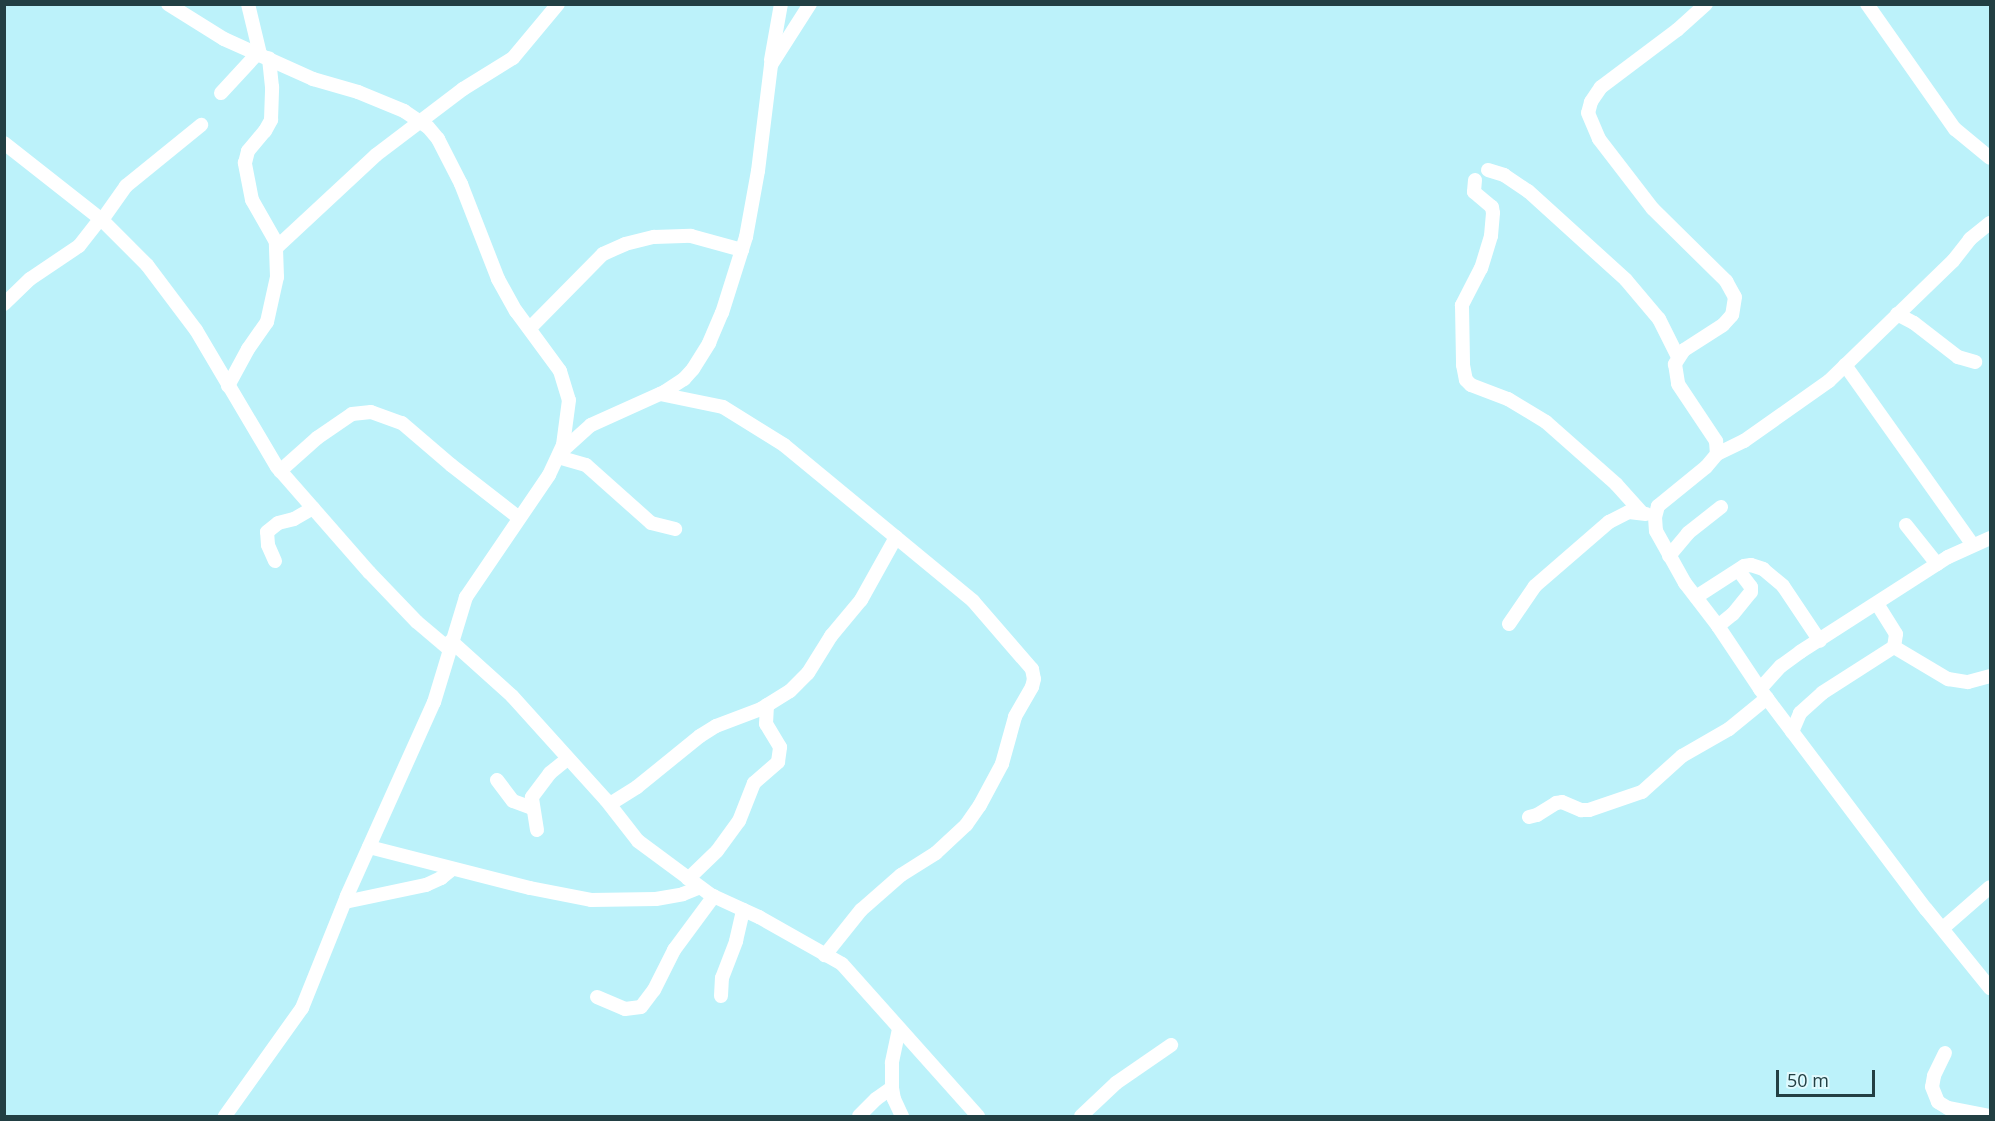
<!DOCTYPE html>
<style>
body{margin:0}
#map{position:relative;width:1995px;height:1121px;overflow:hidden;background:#bcf2fa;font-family:"Open Sans",sans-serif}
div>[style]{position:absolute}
.minor>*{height:14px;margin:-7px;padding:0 7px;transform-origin:7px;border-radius:7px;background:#fff}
span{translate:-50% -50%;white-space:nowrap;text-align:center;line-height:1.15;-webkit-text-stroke:4.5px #e0fafe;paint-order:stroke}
.frame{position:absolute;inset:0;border:6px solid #223f43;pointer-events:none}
.scale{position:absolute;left:1776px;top:1070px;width:99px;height:27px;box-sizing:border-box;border:3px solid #223f43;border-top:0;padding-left:8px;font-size:18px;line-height:21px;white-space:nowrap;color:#223f43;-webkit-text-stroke:4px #e0fafe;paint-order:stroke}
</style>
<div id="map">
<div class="minor">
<div style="left:168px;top:4px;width:66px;rotate:32deg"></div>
<div style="left:224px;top:39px;width:98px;rotate:24.2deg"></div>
<div style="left:313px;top:79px;width:47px;rotate:16.1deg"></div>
<div style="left:358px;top:92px;width:50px;rotate:22.4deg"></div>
<div style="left:404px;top:111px;width:29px;rotate:34deg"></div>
<div style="left:428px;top:127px;width:16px;rotate:50deg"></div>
<div style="left:438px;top:139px;width:51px;rotate:62.9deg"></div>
<div style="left:461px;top:184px;width:102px;rotate:68.7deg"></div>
<div style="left:498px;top:279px;width:37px;rotate:61deg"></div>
<div style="left:516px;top:311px;width:74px;rotate:53.7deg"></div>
<div style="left:560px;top:371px;width:30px;rotate:73deg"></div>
<div style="left:569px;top:400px;width:45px;rotate:97.6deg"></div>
<div style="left:563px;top:445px;width:33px;rotate:115deg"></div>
<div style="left:549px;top:475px;width:148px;rotate:124.2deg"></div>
<div style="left:466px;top:597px;width:110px;rotate:106.9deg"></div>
<div style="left:434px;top:702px;width:213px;rotate:114.2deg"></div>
<div style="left:347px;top:896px;width:121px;rotate:111.9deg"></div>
<div style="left:302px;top:1008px;width:133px;rotate:125.5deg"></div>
<div style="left:248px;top:4px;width:51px;rotate:76.5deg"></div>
<div style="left:1706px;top:4px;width:39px;rotate:138deg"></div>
<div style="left:1677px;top:30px;width:95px;rotate:143.1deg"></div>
<div style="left:1601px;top:87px;width:18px;rotate:124deg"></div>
<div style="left:1591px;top:102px;width:11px;rotate:105deg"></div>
<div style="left:1588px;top:113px;width:28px;rotate:67deg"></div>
<div style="left:1599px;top:139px;width:88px;rotate:52.4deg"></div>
<div style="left:1653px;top:209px;width:103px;rotate:44.6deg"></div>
<div style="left:1726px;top:281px;width:18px;rotate:61deg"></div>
<div style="left:1735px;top:297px;width:18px;rotate:99deg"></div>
<div style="left:1732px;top:315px;width:13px;rotate:132deg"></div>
<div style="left:1723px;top:325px;width:46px;rotate:147.3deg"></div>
<div style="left:1684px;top:350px;width:17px;rotate:123deg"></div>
<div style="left:1675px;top:364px;width:20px;rotate:81deg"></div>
<div style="left:1678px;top:384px;width:69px;rotate:56.3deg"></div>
<div style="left:1716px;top:441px;width:13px;rotate:86deg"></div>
<div style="left:1717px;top:454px;width:17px;rotate:130deg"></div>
<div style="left:1706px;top:467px;width:62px;rotate:140.9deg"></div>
<div style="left:1658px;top:506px;width:11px;rotate:105deg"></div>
<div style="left:1655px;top:517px;width:14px;rotate:86deg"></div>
<div style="left:1656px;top:531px;width:60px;rotate:60.9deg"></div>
<div style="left:1685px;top:583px;width:54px;rotate:52.5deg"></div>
<div style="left:1718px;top:626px;width:76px;rotate:56.3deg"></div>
<div style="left:1760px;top:689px;width:276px;rotate:53deg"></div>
<div style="left:1926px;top:909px;width:102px;rotate:51deg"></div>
<div style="left:1867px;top:4px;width:153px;rotate:54.9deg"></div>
<div style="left:1955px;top:129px;width:45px;rotate:39.6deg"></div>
<div style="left:771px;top:60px;width:57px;rotate:-79.9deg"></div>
<div style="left:221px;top:93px;width:53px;rotate:-47.3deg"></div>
<div style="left:4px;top:143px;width:125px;rotate:38.2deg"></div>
<div style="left:102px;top:220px;width:64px;rotate:45deg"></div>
<div style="left:147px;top:265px;width:81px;rotate:53deg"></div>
<div style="left:196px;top:330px;width:159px;rotate:59.4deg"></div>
<div style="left:277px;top:467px;width:140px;rotate:48.8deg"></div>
<div style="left:369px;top:572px;width:69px;rotate:46.2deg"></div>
<div style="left:417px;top:622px;width:42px;rotate:40.2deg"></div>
<div style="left:1488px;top:170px;width:17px;rotate:17deg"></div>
<div style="left:1504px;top:175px;width:29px;rotate:34deg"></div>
<div style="left:1528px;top:191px;width:132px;rotate:42.2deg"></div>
<div style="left:1626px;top:280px;width:51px;rotate:49.8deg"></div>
<div style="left:1659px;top:319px;width:42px;rotate:63.4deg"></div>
<div style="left:1475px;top:180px;width:12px;rotate:95deg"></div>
<div style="left:1474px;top:192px;width:23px;rotate:40deg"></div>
<div style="left:1492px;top:207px;width:6px;rotate:81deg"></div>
<div style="left:1493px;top:213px;width:23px;rotate:95deg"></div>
<div style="left:1491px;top:236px;width:34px;rotate:107deg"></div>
<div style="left:1481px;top:268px;width:42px;rotate:117.2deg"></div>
<div style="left:1462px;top:305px;width:60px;rotate:89deg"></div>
<div style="left:1463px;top:365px;width:15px;rotate:79deg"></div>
<div style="left:1466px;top:380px;width:7px;rotate:45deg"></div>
<div style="left:1471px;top:385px;width:40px;rotate:21deg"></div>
<div style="left:1508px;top:399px;width:44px;rotate:31.2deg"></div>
<div style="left:1546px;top:422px;width:94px;rotate:41.5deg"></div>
<div style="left:1616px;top:484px;width:39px;rotate:48deg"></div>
<div style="left:102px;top:220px;width:42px;rotate:-54.8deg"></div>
<div style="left:126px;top:186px;width:97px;rotate:-39.1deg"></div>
<div style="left:277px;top:247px;width:135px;rotate:-42.9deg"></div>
<div style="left:376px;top:155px;width:109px;rotate:-37.2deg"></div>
<div style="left:463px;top:89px;width:59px;rotate:-31.8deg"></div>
<div style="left:513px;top:58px;width:70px;rotate:-50.2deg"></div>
<div style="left:4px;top:304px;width:36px;rotate:-44deg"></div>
<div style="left:30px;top:279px;width:59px;rotate:-34deg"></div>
<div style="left:79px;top:246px;width:34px;rotate:-52deg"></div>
<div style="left:1897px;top:314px;width:19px;rotate:28deg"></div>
<div style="left:1914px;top:323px;width:56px;rotate:37.7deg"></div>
<div style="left:1958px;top:357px;width:18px;rotate:16deg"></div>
<div style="left:530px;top:328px;width:104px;rotate:-45.4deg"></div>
<div style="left:603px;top:254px;width:24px;rotate:-24deg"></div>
<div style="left:625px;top:244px;width:30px;rotate:-14deg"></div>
<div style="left:654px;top:237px;width:37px;rotate:-2deg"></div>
<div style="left:691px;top:236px;width:53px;rotate:15.4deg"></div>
<div style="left:1845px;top:365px;width:219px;rotate:54.6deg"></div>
<div style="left:228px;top:386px;width:42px;rotate:-61.6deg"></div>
<div style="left:248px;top:349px;width:33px;rotate:-55deg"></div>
<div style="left:267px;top:322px;width:46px;rotate:-77.5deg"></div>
<div style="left:277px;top:277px;width:35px;rotate:-92deg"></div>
<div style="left:276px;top:242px;width:48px;rotate:-119.7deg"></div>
<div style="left:252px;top:200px;width:38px;rotate:-101deg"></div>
<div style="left:245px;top:163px;width:12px;rotate:-76deg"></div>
<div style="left:248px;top:151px;width:26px;rotate:-50deg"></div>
<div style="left:265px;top:131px;width:13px;rotate:-61deg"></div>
<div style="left:271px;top:120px;width:33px;rotate:-88deg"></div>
<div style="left:272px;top:87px;width:29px;rotate:-96deg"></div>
<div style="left:660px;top:394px;width:64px;rotate:11.7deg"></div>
<div style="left:723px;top:407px;width:72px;rotate:31.9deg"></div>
<div style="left:784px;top:445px;width:245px;rotate:39.5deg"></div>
<div style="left:973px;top:601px;width:90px;rotate:49.1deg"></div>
<div style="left:1032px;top:669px;width:10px;rotate:79deg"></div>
<div style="left:1034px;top:679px;width:8px;rotate:104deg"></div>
<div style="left:1032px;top:687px;width:34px;rotate:120deg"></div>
<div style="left:1015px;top:717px;width:49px;rotate:105.5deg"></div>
<div style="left:1002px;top:764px;width:47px;rotate:118.2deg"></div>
<div style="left:980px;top:805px;width:24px;rotate:125deg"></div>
<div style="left:966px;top:825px;width:41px;rotate:137deg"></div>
<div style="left:936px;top:853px;width:41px;rotate:147.8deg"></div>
<div style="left:901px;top:875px;width:53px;rotate:138.8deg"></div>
<div style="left:861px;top:910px;width:58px;rotate:128.7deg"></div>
<div style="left:562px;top:451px;width:39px;rotate:-42deg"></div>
<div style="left:591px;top:425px;width:80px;rotate:-24.3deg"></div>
<div style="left:664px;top:392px;width:24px;rotate:-33deg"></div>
<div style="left:684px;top:379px;width:13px;rotate:-48deg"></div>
<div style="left:693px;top:369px;width:31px;rotate:-58deg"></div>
<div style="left:709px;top:343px;width:33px;rotate:-67deg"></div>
<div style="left:722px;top:313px;width:80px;rotate:-72.5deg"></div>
<div style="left:746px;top:237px;width:67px;rotate:-79.7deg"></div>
<div style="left:758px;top:171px;width:107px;rotate:-83deg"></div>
<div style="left:771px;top:65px;width:72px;rotate:-57.4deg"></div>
<div style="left:1717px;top:454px;width:30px;rotate:-26deg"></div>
<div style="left:1744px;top:441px;width:104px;rotate:-35.2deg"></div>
<div style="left:1829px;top:381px;width:173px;rotate:-44.1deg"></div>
<div style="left:1953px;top:261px;width:28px;rotate:-52deg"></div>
<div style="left:1970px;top:239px;width:26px;rotate:-39deg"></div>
<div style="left:558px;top:457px;width:29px;rotate:16deg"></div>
<div style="left:586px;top:465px;width:87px;rotate:41.7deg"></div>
<div style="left:651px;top:523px;width:25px;rotate:14deg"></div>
<div style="left:280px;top:471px;width:50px;rotate:-41.7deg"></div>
<div style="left:317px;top:438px;width:42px;rotate:-34.4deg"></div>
<div style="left:352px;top:414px;width:19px;rotate:-6deg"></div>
<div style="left:371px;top:412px;width:33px;rotate:20deg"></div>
<div style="left:402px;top:423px;width:65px;rotate:40.6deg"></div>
<div style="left:451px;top:465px;width:86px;rotate:37.9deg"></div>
<div style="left:1906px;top:525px;width:50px;rotate:51.5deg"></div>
<div style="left:1669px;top:556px;width:30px;rotate:-50deg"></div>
<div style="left:1688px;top:533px;width:42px;rotate:-38.2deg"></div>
<div style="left:275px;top:561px;width:17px;rotate:-114deg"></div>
<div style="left:268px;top:545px;width:13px;rotate:-94deg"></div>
<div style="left:267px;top:532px;width:14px;rotate:-39deg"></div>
<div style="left:278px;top:523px;width:16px;rotate:-14deg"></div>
<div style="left:294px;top:519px;width:22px;rotate:-30deg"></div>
<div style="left:1696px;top:597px;width:57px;rotate:-32.9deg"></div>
<div style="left:1744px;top:566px;width:7px;rotate:-8deg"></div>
<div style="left:1751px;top:565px;width:13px;rotate:18deg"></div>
<div style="left:1763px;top:569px;width:26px;rotate:40deg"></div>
<div style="left:1783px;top:586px;width:66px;rotate:56.1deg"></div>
<div style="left:1509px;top:624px;width:46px;rotate:-55.6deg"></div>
<div style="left:1535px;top:586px;width:98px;rotate:-40.9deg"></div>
<div style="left:1609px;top:522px;width:22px;rotate:-27deg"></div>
<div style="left:1629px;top:512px;width:17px;rotate:7deg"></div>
<div style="left:1718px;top:626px;width:19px;rotate:-39deg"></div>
<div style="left:1733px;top:614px;width:28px;rotate:-51deg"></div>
<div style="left:1751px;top:592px;width:5px;rotate:-90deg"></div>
<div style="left:1751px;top:587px;width:21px;rotate:-127deg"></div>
<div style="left:451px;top:641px;width:82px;rotate:42deg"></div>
<div style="left:512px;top:696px;width:140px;rotate:47.9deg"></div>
<div style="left:606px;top:800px;width:52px;rotate:52deg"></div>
<div style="left:638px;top:841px;width:91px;rotate:36.5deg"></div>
<div style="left:711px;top:895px;width:53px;rotate:24.6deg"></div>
<div style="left:759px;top:917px;width:95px;rotate:29.5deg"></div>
<div style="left:842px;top:964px;width:204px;rotate:48.2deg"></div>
<div style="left:1894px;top:647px;width:63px;rotate:30.7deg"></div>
<div style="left:1948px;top:679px;width:20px;rotate:9deg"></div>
<div style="left:1968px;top:682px;width:23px;rotate:-15deg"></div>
<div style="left:1760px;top:689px;width:31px;rotate:-48deg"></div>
<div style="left:1781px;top:666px;width:24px;rotate:-36deg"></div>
<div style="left:1800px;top:652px;width:176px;rotate:-32.7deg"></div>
<div style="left:1948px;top:557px;width:46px;rotate:-24.3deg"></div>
<div style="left:1792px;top:732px;width:21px;rotate:-67deg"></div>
<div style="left:1800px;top:713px;width:30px;rotate:-42deg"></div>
<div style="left:1822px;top:693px;width:85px;rotate:-32.6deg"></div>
<div style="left:1894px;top:647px;width:13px;rotate:-81deg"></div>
<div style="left:1896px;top:634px;width:36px;rotate:-122deg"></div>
<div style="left:497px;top:780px;width:26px;rotate:53deg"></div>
<div style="left:513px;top:801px;width:20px;rotate:20deg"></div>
<div style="left:610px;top:804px;width:32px;rotate:-32deg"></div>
<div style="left:637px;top:787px;width:81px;rotate:-39deg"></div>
<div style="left:700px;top:736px;width:19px;rotate:-32deg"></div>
<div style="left:716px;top:726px;width:48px;rotate:-20.7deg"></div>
<div style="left:761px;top:709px;width:34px;rotate:-32deg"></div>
<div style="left:790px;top:691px;width:25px;rotate:-45deg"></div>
<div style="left:808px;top:673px;width:44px;rotate:-58.1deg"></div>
<div style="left:831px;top:636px;width:47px;rotate:-50.2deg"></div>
<div style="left:861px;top:600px;width:72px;rotate:-60.9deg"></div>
<div style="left:1529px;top:817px;width:8px;rotate:-14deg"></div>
<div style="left:1537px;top:815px;width:22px;rotate:-32deg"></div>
<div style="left:1556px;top:803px;width:6px;rotate:-9deg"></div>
<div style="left:1562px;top:802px;width:21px;rotate:23deg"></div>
<div style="left:1581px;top:810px;width:8px"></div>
<div style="left:1589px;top:810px;width:56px;rotate:-18.8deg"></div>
<div style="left:1642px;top:792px;width:54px;rotate:-42deg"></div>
<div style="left:1682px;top:756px;width:54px;rotate:-29.9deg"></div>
<div style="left:1729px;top:729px;width:49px;rotate:-39.2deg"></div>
<div style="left:537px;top:830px;width:33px;rotate:-99deg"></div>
<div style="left:532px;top:797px;width:30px;rotate:-53deg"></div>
<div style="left:550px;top:773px;width:22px;rotate:-39deg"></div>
<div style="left:369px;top:847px;width:166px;rotate:14.3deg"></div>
<div style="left:530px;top:888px;width:62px;rotate:11.1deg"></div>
<div style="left:591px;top:900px;width:65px;rotate:-0.9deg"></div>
<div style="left:656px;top:899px;width:27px;rotate:-10deg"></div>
<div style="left:683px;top:894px;width:18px;rotate:-22deg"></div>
<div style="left:688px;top:879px;width:40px;rotate:-44deg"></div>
<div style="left:717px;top:851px;width:37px;rotate:-54deg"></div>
<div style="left:739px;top:821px;width:41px;rotate:-68.5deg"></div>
<div style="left:754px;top:783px;width:32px;rotate:-41deg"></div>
<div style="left:778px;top:762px;width:15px;rotate:-82deg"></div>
<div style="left:780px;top:747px;width:27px;rotate:-121deg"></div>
<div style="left:766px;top:724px;width:19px;rotate:-87deg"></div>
<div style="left:345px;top:902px;width:83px;rotate:-11.9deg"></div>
<div style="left:426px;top:885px;width:17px;rotate:-25deg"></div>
<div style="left:441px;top:878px;width:14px;rotate:-39deg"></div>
<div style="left:1943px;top:928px;width:62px;rotate:-41.1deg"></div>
<div style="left:721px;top:996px;width:18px;rotate:-87deg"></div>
<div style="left:722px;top:978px;width:40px;rotate:-69deg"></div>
<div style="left:736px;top:941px;width:32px;rotate:-77deg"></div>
<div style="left:597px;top:997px;width:30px;rotate:23deg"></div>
<div style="left:625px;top:1009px;width:16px;rotate:-7deg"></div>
<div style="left:641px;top:1007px;width:21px;rotate:-53deg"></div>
<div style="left:654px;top:990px;width:45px;rotate:-63.4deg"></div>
<div style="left:674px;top:950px;width:67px;rotate:-53.5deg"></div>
<div style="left:899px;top:1029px;width:35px;rotate:102deg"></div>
<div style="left:892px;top:1063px;width:25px;rotate:90deg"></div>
<div style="left:892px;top:1088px;width:11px;rotate:80deg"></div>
<div style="left:894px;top:1099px;width:19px;rotate:65deg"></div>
<div style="left:1945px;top:1053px;width:25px;rotate:116deg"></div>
<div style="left:1934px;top:1076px;width:11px;rotate:100deg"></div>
<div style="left:1932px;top:1087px;width:16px;rotate:68deg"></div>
<div style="left:1938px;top:1102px;width:12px;rotate:31deg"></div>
<div style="left:1948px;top:1108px;width:43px;rotate:10.8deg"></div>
<div style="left:859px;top:1116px;width:24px;rotate:-45deg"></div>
<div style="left:876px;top:1099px;width:19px;rotate:-35deg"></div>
<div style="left:1081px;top:1116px;width:48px;rotate:-43.3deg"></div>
<div style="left:1116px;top:1083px;width:67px;rotate:-34.6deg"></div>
</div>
<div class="frame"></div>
<div class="scale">50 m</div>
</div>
